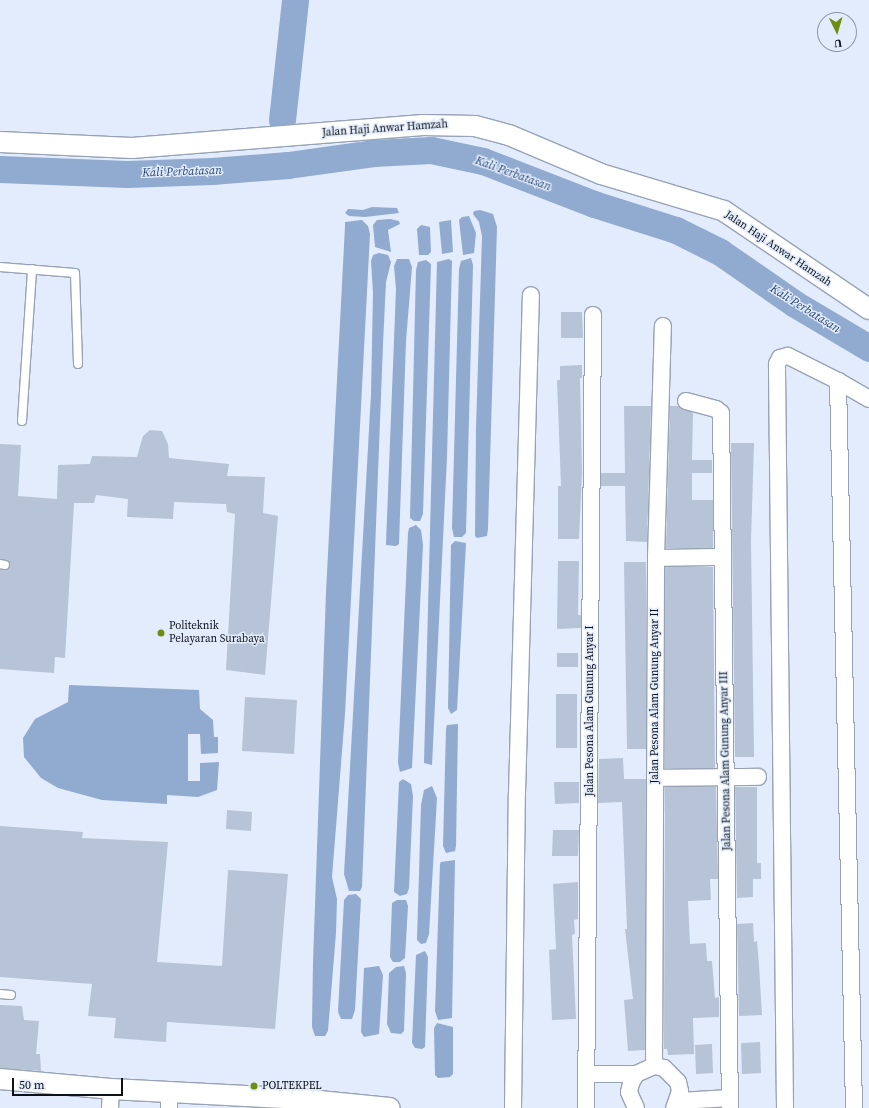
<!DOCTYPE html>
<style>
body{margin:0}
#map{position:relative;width:869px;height:1108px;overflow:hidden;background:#e2ecfc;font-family:"Source Serif 4",serif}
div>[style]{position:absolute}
.water>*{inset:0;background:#91aacf}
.river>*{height:27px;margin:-13.5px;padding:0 13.5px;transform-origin:13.5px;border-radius:13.5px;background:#91aacf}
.building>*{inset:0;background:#b7c3d6}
.roads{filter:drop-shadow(1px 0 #97a3b5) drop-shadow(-1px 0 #97a3b5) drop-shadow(0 1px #97a3b5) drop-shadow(0 -1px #97a3b5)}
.service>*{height:8px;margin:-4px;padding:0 4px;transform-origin:4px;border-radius:4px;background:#fff}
.minor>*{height:16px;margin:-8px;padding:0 8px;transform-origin:8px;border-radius:8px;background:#fff}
.tertiary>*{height:20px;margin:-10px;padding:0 10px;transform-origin:10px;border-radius:10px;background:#fff}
.dots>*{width:11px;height:11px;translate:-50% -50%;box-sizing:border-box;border:2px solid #e2ecfc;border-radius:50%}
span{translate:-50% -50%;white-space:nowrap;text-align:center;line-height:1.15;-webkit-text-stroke:3px #e2ecfc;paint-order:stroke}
.street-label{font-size:11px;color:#0e1218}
.poi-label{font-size:11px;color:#0e1218}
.left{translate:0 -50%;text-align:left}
.water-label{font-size:12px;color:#244374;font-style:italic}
.north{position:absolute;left:817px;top:12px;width:40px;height:40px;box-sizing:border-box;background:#e2ecfc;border:1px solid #8d95a1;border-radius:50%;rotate:175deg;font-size:11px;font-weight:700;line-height:16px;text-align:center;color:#0e1218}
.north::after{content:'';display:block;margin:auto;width:14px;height:18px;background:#6c8d10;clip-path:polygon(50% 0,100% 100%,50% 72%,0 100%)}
.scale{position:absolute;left:12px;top:1078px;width:111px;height:18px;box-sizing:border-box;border:2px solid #0e1218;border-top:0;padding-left:5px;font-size:12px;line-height:14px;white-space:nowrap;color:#0e1218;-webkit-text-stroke:3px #e2ecfc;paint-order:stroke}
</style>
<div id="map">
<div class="water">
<div style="clip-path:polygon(372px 207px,397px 208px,399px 213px,365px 217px,349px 216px,345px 213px,348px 209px,363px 210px)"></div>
<div style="clip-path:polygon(480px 210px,493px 214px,497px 227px,488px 529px,487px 536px,477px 538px,475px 536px,476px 428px,482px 236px,479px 222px,473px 214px,474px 211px)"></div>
<div style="clip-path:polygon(469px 216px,476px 233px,474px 253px,463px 255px,459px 220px,462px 217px)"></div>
<div style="clip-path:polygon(390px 219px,399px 221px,400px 224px,388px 230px,391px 252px,375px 247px,373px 225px,377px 220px)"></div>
<div style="clip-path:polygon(362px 220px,368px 226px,370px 234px,345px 714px,332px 877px,337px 899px,336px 933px,328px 1031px,325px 1036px,315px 1036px,312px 1027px,313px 962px,326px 592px,345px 226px,345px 222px)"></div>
<div style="clip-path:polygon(451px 220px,453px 252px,442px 254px,439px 222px)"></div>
<div style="clip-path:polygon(421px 225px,430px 227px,431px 252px,428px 255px,419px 255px,417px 229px)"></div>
<div style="clip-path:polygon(379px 253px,388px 255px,391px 262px,386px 282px,383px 344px,362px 887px,360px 891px,349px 891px,344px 874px,371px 394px,373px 293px,371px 261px,373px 255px)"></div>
<div style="clip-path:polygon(471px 258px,473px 265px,466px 533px,462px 537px,454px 537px,452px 528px,459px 269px,461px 261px)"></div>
<div style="clip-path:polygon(397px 259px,409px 259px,412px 267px,406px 341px,399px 544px,396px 546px,386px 545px,386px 543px,396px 289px,394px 266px)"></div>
<div style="clip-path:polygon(449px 259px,452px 261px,447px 457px,432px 765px,424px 763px,437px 262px)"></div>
<div style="clip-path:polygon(426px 260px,431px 264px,423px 514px,420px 521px,414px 521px,410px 518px,416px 270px,418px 262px)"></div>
<div style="clip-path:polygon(416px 525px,421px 530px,423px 545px,412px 768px,400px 772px,398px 763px,408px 533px,409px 528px)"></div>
<div style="clip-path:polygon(455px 541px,466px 543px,457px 710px,451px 714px,448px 708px,451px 545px)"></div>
<div style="clip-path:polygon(69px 685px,199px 690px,200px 709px,213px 720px,214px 737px,218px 737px,218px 753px,201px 754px,200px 734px,188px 734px,188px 781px,200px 781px,200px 763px,219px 762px,217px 790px,198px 797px,167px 795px,167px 804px,102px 800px,58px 788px,41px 778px,24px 757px,23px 738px,35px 719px,68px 702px)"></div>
<div style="clip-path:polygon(458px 724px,456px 846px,455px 851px,446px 853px,443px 846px,446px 729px,447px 725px)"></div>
<div style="clip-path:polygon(403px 779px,411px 784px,413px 796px,409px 888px,407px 894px,400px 896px,394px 892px,399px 782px)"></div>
<div style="clip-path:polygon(432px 786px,437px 798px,429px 934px,426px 943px,421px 944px,417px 940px,421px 805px,424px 790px)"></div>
<div style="clip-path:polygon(455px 860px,452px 1018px,438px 1020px,435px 1011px,440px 864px,441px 862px)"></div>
<div style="clip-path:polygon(356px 894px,361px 899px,355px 1010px,352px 1019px,341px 1019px,338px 1012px,344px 900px,348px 895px)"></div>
<div style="clip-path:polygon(397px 900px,406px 900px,408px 906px,405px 958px,400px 962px,393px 962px,390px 957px,392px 903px)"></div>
<div style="clip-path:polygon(425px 951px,428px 957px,425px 1047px,422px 1049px,415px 1048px,412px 1043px,416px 955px)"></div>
<div style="clip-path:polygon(379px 966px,383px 975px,379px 1034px,364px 1037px,361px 1032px,364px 968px)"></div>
<div style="clip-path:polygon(404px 966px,406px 973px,404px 1031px,401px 1034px,391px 1033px,387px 1024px,389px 973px,396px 967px)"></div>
<div style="clip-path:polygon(437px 1023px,453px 1027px,453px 1074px,450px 1077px,438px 1078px,435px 1075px,434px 1028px)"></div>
</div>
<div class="river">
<div style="left:282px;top:120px;width:121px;rotate:-83.8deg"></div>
<div style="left:0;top:169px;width:127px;rotate:2.3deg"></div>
<div style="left:127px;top:174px;width:85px;rotate:-2deg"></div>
<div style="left:212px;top:171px;width:76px;rotate:-4.5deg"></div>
<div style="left:288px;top:165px;width:86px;rotate:-8deg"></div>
<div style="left:373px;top:153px;width:58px;rotate:-3deg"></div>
<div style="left:431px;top:150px;width:53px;rotate:11.9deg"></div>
<div style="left:483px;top:161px;width:119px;rotate:21.2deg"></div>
<div style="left:594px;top:204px;width:86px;rotate:17.6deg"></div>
<div style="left:676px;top:230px;width:49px;rotate:26.6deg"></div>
<div style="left:720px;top:252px;width:91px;rotate:34.7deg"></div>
<div style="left:795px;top:304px;width:86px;rotate:30.7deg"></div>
</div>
<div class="building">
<div style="clip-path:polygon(561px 312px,582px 312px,583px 338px,561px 338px)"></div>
<div style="clip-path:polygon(582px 365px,582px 378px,580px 378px,582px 473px,579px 539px,558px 539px,558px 486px,561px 486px,557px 380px,560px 380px,560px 366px)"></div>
<div style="clip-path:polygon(624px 406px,651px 406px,647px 542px,626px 541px,625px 486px,601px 486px,601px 473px,625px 473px)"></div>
<div style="clip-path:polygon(670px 406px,678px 406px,693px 413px,692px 460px,712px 460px,712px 473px,692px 473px,692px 500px,713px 500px,713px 548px,666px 548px)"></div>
<div style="clip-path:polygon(150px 430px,162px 431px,168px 444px,169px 458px,229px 464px,227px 476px,265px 477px,263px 513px,278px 516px,265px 675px,226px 670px,235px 514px,227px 512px,226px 504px,174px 502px,173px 519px,127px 517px,128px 499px,96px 495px,94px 503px,74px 503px,65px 658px,55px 657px,54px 673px,0 669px,0 570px,7px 570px,10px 566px,8px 561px,0 559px,0 444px,21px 445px,18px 496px,57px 499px,58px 465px,90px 464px,92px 456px,137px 457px,143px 436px)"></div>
<div style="clip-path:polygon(731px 443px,754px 443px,751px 541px,754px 757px,735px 757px)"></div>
<div style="clip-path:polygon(558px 561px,579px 561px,578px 615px,581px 615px,581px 628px,557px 629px)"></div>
<div style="clip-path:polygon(624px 562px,646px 562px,646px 749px,627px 749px)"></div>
<div style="clip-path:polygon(665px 567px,713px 567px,715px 768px,665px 768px)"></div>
<div style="clip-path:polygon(557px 653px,578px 653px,578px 667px,557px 667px)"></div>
<div style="clip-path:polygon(556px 694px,577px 694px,577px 748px,556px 748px)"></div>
<div style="clip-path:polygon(245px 697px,297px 700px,294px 754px,242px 751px)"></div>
<div style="clip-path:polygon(623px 758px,624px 779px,646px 779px,645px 1050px,628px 1051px,624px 1000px,633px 999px,625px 929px,627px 929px,622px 802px,598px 803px,599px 759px)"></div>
<div style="clip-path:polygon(554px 782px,579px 782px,579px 803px,555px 804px)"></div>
<div style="clip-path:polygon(665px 787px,716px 787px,718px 879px,710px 879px,711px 900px,688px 901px,690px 944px,706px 943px,707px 961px,712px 961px,715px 998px,719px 997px,719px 1017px,693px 1018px,694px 1054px,668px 1055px,667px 1049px,664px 1049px)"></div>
<div style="clip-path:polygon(735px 787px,757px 787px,757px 863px,761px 863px,761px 879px,753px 879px,753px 897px,737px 898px)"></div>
<div style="clip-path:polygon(227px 810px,252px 812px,251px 831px,226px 829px)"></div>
<div style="clip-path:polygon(0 826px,83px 832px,82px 838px,168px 842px,157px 962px,222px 966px,228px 870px,288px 874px,275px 1029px,167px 1022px,166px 1042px,114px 1038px,116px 1018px,88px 1016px,92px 984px,0 977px)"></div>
<div style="clip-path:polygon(553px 830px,579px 830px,578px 856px,552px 856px)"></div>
<div style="clip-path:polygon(578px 882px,578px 919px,574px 920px,575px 934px,572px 935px,576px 1019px,552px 1020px,549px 950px,556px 949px,553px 884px)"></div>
<div style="clip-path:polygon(753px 923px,754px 942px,757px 941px,759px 965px,762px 1015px,739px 1016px,737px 924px)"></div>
<div style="clip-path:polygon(0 1005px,22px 1006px,24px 1020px,39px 1021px,36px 1054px,40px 1054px,41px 1071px,0 1068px)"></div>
<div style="clip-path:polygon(760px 1042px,761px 1073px,742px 1074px,741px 1043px)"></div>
<div style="clip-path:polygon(712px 1044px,713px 1073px,696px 1074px,695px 1045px)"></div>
</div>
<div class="roads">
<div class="service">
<div style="left:0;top:267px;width:75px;rotate:4.6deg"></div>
<div style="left:75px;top:273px;width:91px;rotate:88.1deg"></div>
<div style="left:22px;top:421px;width:152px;rotate:-86.2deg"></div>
<div style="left:0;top:564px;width:5px;rotate:11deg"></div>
<div style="left:0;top:994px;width:11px;rotate:5deg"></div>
</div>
<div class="minor">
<div style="left:838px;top:381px;width:36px;rotate:30deg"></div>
<div style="left:686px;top:401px;width:31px;rotate:15deg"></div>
<div style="left:716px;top:409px;width:6px;rotate:39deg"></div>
<div style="left:721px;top:413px;width:695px;rotate:89.26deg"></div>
<div style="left:656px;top:558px;width:65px;rotate:-0.9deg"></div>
<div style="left:655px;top:778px;width:103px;rotate:-0.6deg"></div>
<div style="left:654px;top:1066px;width:508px;rotate:-89.77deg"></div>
<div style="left:656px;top:558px;width:232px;rotate:-88.3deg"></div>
<div style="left:588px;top:1074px;width:48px"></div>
<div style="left:679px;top:1101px;width:51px;rotate:-3.4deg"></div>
<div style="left:110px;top:1108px;width:19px;rotate:-87deg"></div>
<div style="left:169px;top:1108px;width:16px;rotate:-90deg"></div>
<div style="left:513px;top:1108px;width:315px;rotate:-89.3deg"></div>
<div style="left:517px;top:793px;width:498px;rotate:-88.4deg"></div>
<div style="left:586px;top:1108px;width:793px;rotate:-89.49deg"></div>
<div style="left:636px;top:1108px;width:17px;rotate:-114deg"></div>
<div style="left:629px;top:1092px;width:9px;rotate:-77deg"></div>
<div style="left:631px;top:1083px;width:10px;rotate:-61deg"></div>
<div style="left:636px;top:1074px;width:20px;rotate:-24deg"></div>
<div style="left:654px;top:1066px;width:10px;rotate:11deg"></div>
<div style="left:664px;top:1068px;width:20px;rotate:45deg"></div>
<div style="left:678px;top:1082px;width:9px;rotate:77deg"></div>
<div style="left:680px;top:1091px;width:18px;rotate:109deg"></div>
<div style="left:785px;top:1108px;width:744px;rotate:-90.62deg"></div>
<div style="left:777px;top:364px;width:7px;rotate:-63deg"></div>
<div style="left:780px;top:358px;width:8px;rotate:-14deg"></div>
<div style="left:788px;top:356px;width:56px;rotate:26.6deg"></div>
<div style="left:838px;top:381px;width:727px;rotate:88.74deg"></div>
</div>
<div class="tertiary">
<div style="left:0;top:142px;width:132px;rotate:2.6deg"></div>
<div style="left:132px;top:148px;width:292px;rotate:-4.5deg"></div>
<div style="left:423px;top:125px;width:52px;rotate:1.1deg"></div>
<div style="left:475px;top:126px;width:35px;rotate:15deg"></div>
<div style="left:509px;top:135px;width:100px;rotate:23deg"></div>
<div style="left:601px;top:174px;width:128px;rotate:16.7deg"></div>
<div style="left:724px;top:211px;width:175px;rotate:34.1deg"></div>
<div style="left:0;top:1079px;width:111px;rotate:5.1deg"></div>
<div style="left:111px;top:1089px;width:188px;rotate:3deg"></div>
<div style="left:299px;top:1099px;width:91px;rotate:5.6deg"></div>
</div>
</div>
<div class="dots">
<div style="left:161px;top:633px;background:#6c8d10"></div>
<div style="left:254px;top:1086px;background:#6c8d10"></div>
</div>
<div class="street-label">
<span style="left:385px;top:129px;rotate:-4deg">Jalan Haji Anwar Hamzah</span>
<span style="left:778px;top:249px;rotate:34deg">Jalan Haji Anwar Hamzah</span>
<span style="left:655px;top:696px;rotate:-90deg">Jalan Pesona Alam Gunung Anyar II</span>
<span style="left:590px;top:711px;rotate:-90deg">Jalan Pesona Alam Gunung Anyar I</span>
<span style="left:726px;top:761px;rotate:-91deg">Jalan Pesona Alam Gunung Anyar III</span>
</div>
<div class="poi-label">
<span class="left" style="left:169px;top:633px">Politeknik<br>Pelayaran Surabaya</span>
<span class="left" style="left:262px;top:1086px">POLTEKPEL</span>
</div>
<div class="water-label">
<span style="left:182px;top:172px;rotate:-2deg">Kali Perbatasan</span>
<span style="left:513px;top:174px;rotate:20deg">Kali Perbatasan</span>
<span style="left:805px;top:309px;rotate:32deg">Kali Perbatasan</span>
</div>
<div class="north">U</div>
<div class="scale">50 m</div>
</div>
